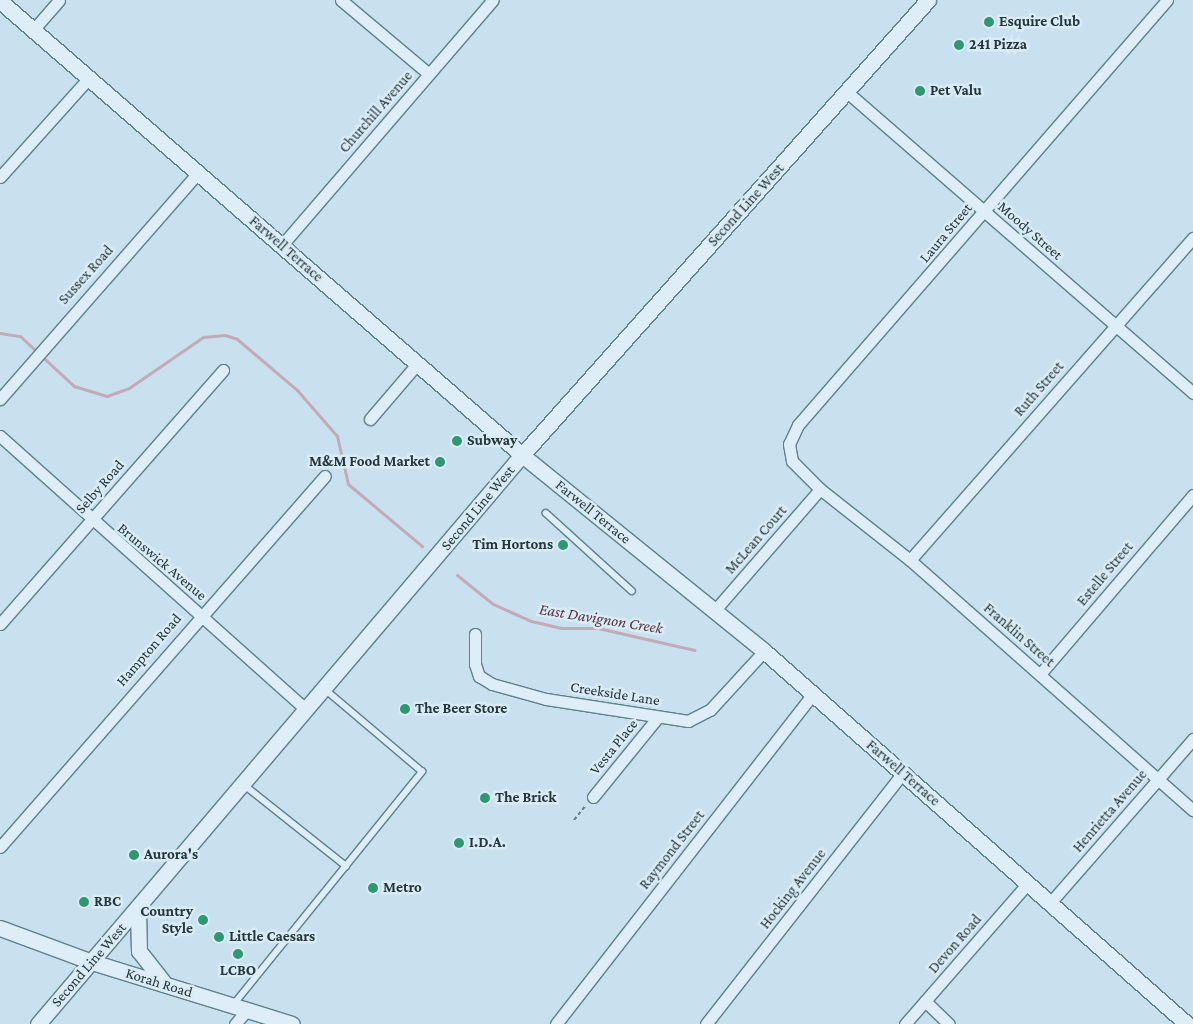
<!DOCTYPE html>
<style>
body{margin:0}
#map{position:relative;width:1193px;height:1024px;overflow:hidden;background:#c9e0ee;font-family:"Crimson Pro",serif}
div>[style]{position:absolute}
.stream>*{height:3px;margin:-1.5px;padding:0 1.5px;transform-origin:1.5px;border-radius:1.5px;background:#c2aab9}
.path>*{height:2px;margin-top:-1px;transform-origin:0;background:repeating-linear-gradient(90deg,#5e818a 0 4px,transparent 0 6.5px)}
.roads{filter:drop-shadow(1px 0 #5e818a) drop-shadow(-1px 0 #5e818a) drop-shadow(0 1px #5e818a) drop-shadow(0 -1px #5e818a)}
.lane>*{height:5.5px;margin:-2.75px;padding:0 2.75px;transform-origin:2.75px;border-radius:2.75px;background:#ddeef8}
.street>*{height:11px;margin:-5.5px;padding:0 5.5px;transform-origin:5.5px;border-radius:5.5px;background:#ddeef8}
.secondary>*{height:15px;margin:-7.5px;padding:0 7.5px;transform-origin:7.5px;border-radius:7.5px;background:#ddeef8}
.dots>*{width:14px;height:14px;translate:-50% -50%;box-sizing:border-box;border:2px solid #d9ebf5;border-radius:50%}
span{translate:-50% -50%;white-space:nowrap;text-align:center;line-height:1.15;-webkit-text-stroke:5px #d9ebf5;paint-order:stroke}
.poi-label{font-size:15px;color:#21373b;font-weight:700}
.left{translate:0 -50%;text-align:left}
.right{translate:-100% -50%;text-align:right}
.street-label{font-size:15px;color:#21373b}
.water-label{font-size:16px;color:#5a3142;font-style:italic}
</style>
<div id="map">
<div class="stream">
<div style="left:0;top:333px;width:20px;rotate:9deg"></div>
<div style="left:20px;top:336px;width:74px;rotate:42.8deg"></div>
<div style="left:74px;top:386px;width:34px;rotate:17deg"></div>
<div style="left:107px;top:396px;width:23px;rotate:-20deg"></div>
<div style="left:129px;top:388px;width:90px;rotate:-34.6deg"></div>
<div style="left:203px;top:337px;width:22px;rotate:-5deg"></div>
<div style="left:225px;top:335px;width:13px;rotate:18deg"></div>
<div style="left:237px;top:339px;width:79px;rotate:40.4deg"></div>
<div style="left:297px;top:390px;width:61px;rotate:49deg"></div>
<div style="left:337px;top:436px;width:49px;rotate:77.1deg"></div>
<div style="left:348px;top:484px;width:97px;rotate:40deg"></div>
<div style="left:457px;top:575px;width:46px;rotate:38.9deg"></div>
<div style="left:493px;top:604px;width:42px;rotate:24.1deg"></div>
<div style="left:531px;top:621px;width:31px;rotate:13deg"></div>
<div style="left:561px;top:628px;width:37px"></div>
<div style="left:598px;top:628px;width:99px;rotate:12.8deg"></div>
</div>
<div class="path">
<div style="left:574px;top:820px;width:19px;rotate:-51deg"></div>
</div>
<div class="roads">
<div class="lane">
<div style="left:546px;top:513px;width:116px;rotate:42.2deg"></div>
<div style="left:243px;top:784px;width:132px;rotate:38.5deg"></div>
<div style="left:234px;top:1004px;width:299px;rotate:-51deg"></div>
<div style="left:422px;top:772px;width:128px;rotate:-139.7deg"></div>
</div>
<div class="street">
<div style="left:341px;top:0;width:115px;rotate:40.1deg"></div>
<div style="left:1167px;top:0;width:563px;rotate:130.97deg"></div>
<div style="left:798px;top:425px;width:21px;rotate:115deg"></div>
<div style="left:789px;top:444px;width:17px;rotate:80deg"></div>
<div style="left:792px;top:461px;width:40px;rotate:45deg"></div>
<div style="left:820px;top:489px;width:115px;rotate:38.3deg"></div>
<div style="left:910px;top:560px;width:378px;rotate:41.5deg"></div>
<div style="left:34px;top:29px;width:38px;rotate:-49deg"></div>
<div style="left:847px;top:92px;width:459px;rotate:41deg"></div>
<div style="left:0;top:177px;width:132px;rotate:-48.1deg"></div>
<div style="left:282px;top:245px;width:323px;rotate:-49.3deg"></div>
<div style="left:0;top:399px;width:299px;rotate:-48.8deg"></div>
<div style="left:370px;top:419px;width:72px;rotate:-49.5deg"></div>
<div style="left:0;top:436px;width:411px;rotate:41.8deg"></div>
<div style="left:910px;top:560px;width:429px;rotate:-48.7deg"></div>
<div style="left:715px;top:610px;width:160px;rotate:-49deg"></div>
<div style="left:0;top:624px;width:338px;rotate:-48.7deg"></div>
<div style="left:475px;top:634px;width:30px;rotate:90deg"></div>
<div style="left:475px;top:664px;width:13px;rotate:72deg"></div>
<div style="left:479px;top:676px;width:15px;rotate:32deg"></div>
<div style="left:492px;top:684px;width:56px;rotate:15.5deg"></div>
<div style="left:546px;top:699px;width:144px;rotate:8.8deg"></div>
<div style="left:688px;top:721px;width:25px;rotate:-27deg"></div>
<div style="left:710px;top:710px;width:80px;rotate:-47.5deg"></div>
<div style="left:1041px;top:673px;width:234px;rotate:-49.5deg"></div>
<div style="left:593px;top:797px;width:103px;rotate:-50.9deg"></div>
<div style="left:0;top:847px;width:493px;rotate:-48.8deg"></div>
<div style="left:1050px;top:903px;width:218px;rotate:-48.9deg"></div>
<div style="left:925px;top:1001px;width:33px;rotate:44deg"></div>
<div style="left:235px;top:1024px;width:18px;rotate:-49deg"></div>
<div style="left:556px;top:1024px;width:417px;rotate:-52.1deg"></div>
<div style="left:706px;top:1024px;width:319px;rotate:-51.9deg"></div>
<div style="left:905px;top:1024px;width:187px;rotate:-48.9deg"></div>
</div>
<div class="secondary">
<div style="left:0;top:1px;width:692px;rotate:41.01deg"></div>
<div style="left:522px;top:455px;width:311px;rotate:39deg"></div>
<div style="left:764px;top:651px;width:564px;rotate:41.41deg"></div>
<div style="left:138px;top:908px;width:43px;rotate:88.7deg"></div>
<div style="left:139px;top:951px;width:39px;rotate:52deg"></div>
<div style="left:0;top:928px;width:98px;rotate:20.3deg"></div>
<div style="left:92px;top:962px;width:209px;rotate:17.2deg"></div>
<div style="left:38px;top:1024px;width:747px;rotate:-49.62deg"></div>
<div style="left:522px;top:455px;width:610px;rotate:-48.26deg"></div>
</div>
</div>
<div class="dots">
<div style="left:989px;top:22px;background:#309773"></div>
<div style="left:959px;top:45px;background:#309773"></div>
<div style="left:920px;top:91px;background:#309773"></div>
<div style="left:457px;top:441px;background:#309773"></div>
<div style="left:440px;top:462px;background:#309773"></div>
<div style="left:563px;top:545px;background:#309773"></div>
<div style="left:405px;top:709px;background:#309773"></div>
<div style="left:485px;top:798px;background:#309773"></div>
<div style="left:459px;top:843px;background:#309773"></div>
<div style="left:134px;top:855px;background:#309773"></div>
<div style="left:373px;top:888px;background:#309773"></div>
<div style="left:84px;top:902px;background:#309773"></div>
<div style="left:203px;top:920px;background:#309773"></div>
<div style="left:219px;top:937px;background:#309773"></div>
<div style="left:238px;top:954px;background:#309773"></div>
</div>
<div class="poi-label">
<span class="left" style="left:999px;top:22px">Esquire Club</span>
<span class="left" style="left:969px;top:45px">241 Pizza</span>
<span class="left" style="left:930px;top:91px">Pet Valu</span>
<span class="left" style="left:467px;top:441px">Subway</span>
<span class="right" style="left:430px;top:462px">M&amp;M Food Market</span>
<span class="right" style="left:553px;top:545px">Tim Hortons</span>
<span class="left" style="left:415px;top:709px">The Beer Store</span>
<span class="left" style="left:495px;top:798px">The Brick</span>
<span class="left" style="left:469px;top:843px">I.D.A.</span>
<span class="left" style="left:144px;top:855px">Aurora's</span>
<span class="left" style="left:383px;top:888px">Metro</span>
<span class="left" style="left:94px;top:902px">RBC</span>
<span class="right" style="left:193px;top:920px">Country<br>Style</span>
<span class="left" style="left:229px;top:937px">Little Caesars</span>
<span style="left:238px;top:971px">LCBO</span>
</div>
<div class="street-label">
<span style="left:376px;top:112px;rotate:-49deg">Churchill Avenue</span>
<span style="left:746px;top:205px;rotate:-48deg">Second Line West</span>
<span style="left:1030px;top:231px;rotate:41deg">Moody Street</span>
<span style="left:946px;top:233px;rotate:-50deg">Laura Street</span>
<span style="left:286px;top:249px;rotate:41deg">Farwell Terrace</span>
<span style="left:86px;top:275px;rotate:-48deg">Sussex Road</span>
<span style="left:1039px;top:389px;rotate:-49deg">Ruth Street</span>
<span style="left:100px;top:487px;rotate:-49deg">Selby Road</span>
<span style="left:478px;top:508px;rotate:-50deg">Second Line West</span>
<span style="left:593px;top:512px;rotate:39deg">Farwell Terrace</span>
<span style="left:756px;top:540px;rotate:-49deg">McLean Court</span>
<span style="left:162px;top:562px;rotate:40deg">Brunswick Avenue</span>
<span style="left:1105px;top:574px;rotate:-50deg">Estelle Street</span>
<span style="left:1019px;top:635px;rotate:41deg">Franklin Street</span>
<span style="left:149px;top:650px;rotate:-49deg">Hampton Road</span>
<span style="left:615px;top:694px;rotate:9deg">Creekside Lane</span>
<span style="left:614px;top:747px;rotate:-51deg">Vesta Place</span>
<span style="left:903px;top:773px;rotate:41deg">Farwell Terrace</span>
<span style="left:1110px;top:811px;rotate:-49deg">Henrietta Avenue</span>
<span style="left:672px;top:850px;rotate:-52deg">Raymond Street</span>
<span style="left:793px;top:889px;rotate:-52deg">Hocking Avenue</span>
<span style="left:955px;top:944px;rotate:-49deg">Devon Road</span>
<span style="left:89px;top:965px;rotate:-49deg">Second Line West</span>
<span style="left:159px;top:983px;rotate:17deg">Korah Road</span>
</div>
<div class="water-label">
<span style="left:601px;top:619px;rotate:9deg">East Davignon Creek</span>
</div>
</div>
